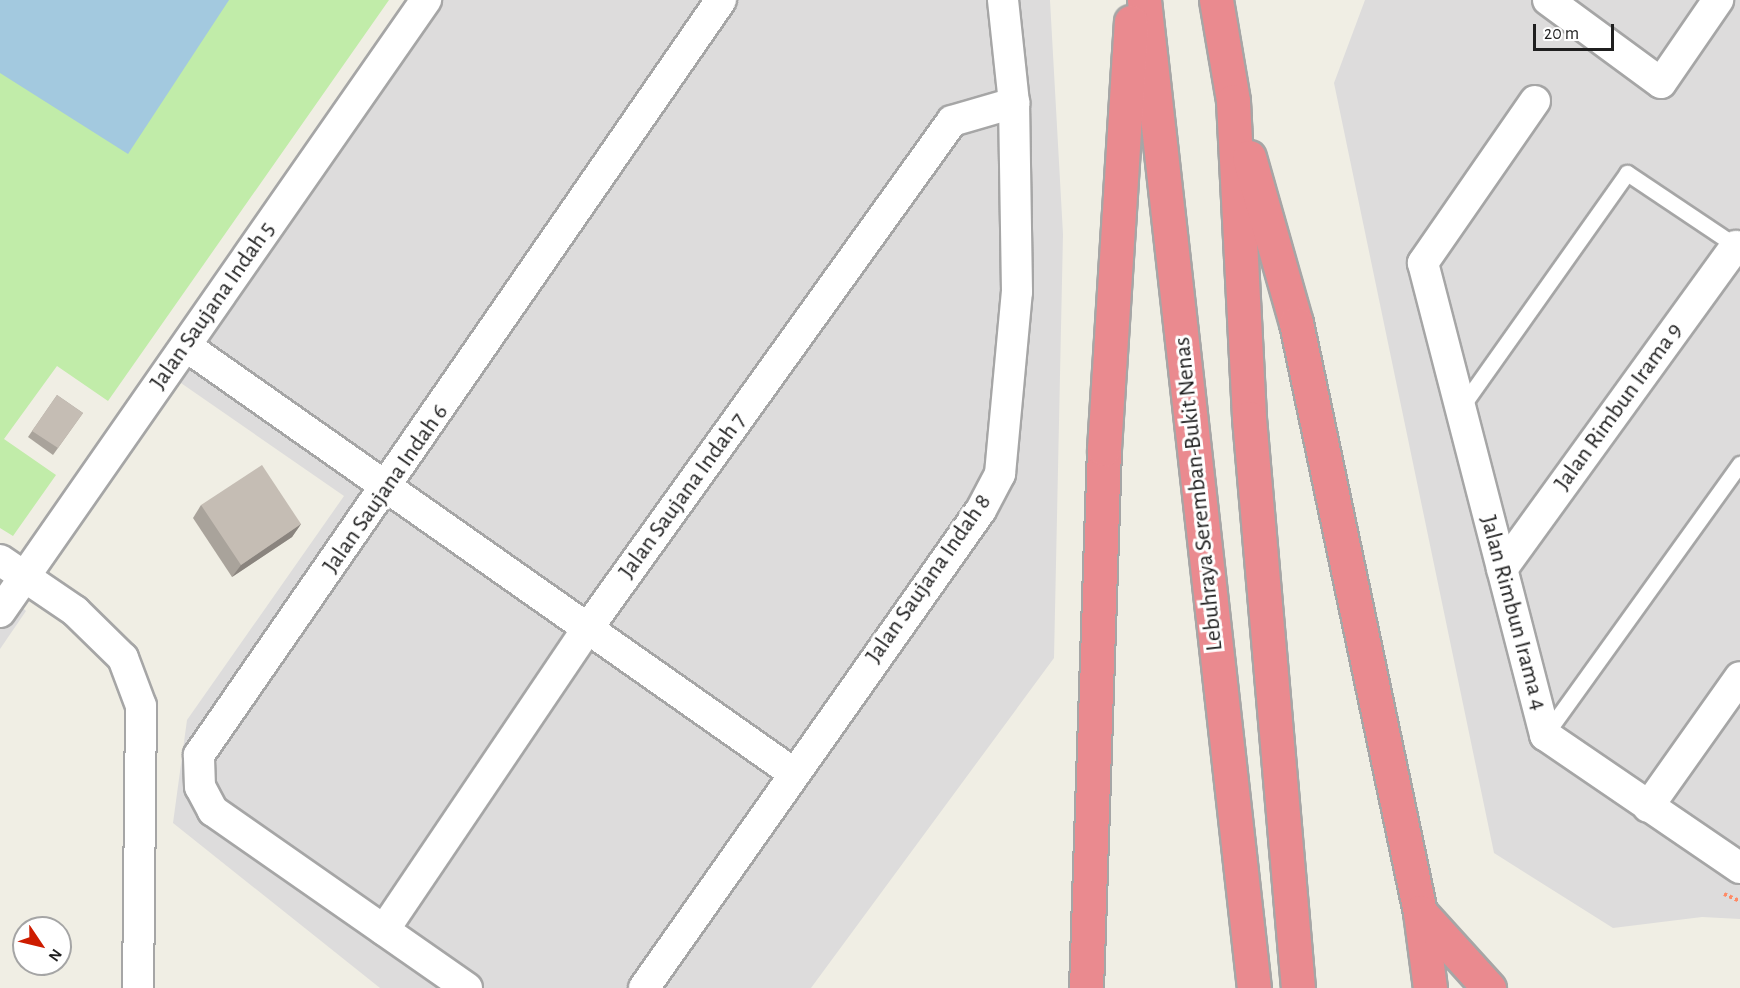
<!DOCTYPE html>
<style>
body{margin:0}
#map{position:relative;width:1740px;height:988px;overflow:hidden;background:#f0eee4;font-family:"Alegreya Sans",sans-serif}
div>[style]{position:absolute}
.residential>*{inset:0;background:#dddcdc}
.grass>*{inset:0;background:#c1eca9}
.water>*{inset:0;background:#a3c9df}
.path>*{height:4px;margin-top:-2px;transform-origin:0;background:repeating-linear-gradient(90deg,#fe8b67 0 3px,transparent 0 6px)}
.roads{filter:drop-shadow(2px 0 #a6a6a6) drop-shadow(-2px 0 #a6a6a6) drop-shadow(0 2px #a6a6a6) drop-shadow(0 -2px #a6a6a6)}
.lane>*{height:15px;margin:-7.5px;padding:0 7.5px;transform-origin:7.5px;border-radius:7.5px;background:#fff}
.street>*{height:30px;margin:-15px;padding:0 15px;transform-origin:15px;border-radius:15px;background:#fff}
.highway>*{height:33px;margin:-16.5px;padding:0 16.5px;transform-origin:16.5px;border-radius:16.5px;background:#ea8a8f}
.wall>*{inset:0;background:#a9a39b}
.shaded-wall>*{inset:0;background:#8a847e}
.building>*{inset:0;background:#c5bdb4}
span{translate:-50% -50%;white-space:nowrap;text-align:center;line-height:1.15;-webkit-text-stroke:6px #fff;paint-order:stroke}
.street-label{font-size:24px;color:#1f1f1f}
.north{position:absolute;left:12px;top:916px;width:60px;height:60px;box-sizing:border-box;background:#fff;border:2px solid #a5a5a5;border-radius:50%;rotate:125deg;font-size:16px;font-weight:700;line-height:24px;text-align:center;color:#1f1f1f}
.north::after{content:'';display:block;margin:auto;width:21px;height:27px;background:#cd1c00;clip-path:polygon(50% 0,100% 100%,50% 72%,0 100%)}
.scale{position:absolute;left:1533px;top:24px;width:81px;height:27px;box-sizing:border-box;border:3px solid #1f1f1f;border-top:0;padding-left:8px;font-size:18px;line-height:21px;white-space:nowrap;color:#1f1f1f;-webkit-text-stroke:4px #fff;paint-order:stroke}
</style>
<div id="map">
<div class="residential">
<div style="clip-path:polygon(409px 0,1050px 0,1063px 234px,1054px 658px,811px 988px,380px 988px,173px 823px,187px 720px,344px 496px,152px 363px)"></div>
<div style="clip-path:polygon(1365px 0,1740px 0,1740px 919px,1702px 917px,1613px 928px,1494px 853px,1334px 83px)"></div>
<div style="clip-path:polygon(0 586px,26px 611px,0 649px)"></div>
</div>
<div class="grass">
<div style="clip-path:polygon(0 0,389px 0,108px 401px,57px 366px,4px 439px,56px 475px,13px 536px,0 528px)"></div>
</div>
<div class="water">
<div style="clip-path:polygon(0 0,229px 0,128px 154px,0 73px)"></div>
</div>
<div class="path">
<div style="left:1724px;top:894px;width:17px;rotate:24deg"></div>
</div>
<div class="roads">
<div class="lane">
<div style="left:1460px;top:409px;width:289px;rotate:-54.7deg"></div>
<div style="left:1627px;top:173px;width:131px;rotate:33.8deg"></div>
<div style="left:1545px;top:735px;width:334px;rotate:-54.3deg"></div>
</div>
<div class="street">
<div style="left:1548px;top:0;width:140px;rotate:36.3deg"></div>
<div style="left:1661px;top:83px;width:101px;rotate:-55.5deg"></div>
<div style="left:1535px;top:101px;width:197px;rotate:124.7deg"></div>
<div style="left:1423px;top:263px;width:488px;rotate:75.5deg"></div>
<div style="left:1545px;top:735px;width:236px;rotate:34.3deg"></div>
<div style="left:186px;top:346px;width:741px;rotate:35.11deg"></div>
<div style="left:0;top:560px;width:91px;rotate:34.2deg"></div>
<div style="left:75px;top:611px;width:67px;rotate:44.4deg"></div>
<div style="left:123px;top:658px;width:51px;rotate:69.4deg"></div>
<div style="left:141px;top:706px;width:282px;rotate:90.6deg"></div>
<div style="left:1502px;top:569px;width:399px;rotate:-54.1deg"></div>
<div style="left:0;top:612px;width:746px;rotate:-55.16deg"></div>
<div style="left:1648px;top:807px;width:159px;rotate:-54.7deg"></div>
<div style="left:384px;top:930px;width:364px;rotate:-56deg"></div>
<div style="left:588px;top:628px;width:624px;rotate:-54.32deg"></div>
<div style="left:952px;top:121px;width:65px;rotate:-16.2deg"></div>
<div style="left:467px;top:988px;width:310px;rotate:-145.1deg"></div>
<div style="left:213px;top:811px;width:27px;rotate:-118deg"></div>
<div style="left:200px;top:787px;width:32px;rotate:-92deg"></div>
<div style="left:199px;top:755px;width:918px;rotate:-55.34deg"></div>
<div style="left:644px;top:988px;width:585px;rotate:-54.82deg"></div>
<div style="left:981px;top:510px;width:41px;rotate:-62.2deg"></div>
<div style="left:1000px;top:474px;width:183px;rotate:-84.7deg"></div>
<div style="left:1017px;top:292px;width:189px;rotate:-90.9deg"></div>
<div style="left:1014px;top:103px;width:104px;rotate:-96.1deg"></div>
</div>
<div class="highway">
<div style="left:1144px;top:0;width:994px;rotate:83.65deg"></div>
<div style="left:1216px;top:0;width:102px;rotate:80.4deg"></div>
<div style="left:1233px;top:101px;width:317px;rotate:87.1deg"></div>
<div style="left:1249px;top:418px;width:572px;rotate:85.09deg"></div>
<div style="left:1249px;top:157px;width:173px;rotate:74.2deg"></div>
<div style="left:1296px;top:323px;width:602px;rotate:78.11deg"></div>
<div style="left:1420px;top:912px;width:77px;rotate:82.5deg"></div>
<div style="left:1420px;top:912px;width:103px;rotate:47.8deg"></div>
<div style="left:1086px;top:988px;width:539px;rotate:-88.09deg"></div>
<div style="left:1104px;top:449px;width:428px;rotate:-86.4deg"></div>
</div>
</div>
<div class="wall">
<div style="clip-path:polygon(57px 395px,83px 413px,53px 455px,28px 437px)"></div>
<div style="clip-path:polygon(201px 505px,301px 524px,292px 537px,232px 577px,193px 518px)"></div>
</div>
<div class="shaded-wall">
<div style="clip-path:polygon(301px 524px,292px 537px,232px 577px,241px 565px)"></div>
</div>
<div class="building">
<div style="clip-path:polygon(57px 395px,83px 413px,58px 448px,32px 431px)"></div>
<div style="clip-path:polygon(262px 465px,301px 524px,241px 565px,201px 505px)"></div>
</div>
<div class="street-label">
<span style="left:213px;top:306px;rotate:-55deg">Jalan Saujana Indah 5</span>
<span style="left:1619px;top:407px;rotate:-54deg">Jalan Rimbun Irama 9</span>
<span style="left:386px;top:489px;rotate:-55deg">Jalan Saujana Indah 6</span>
<span style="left:1199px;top:494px;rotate:-96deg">Lebuhraya Seremban-Bukit Nenas</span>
<span style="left:683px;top:496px;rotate:-54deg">Jalan Saujana Indah 7</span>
<span style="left:929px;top:579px;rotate:-55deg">Jalan Saujana Indah 8</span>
<span style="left:1513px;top:613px;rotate:75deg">Jalan Rimbun Irama 4</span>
</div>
<div class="north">N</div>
<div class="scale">20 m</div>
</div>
